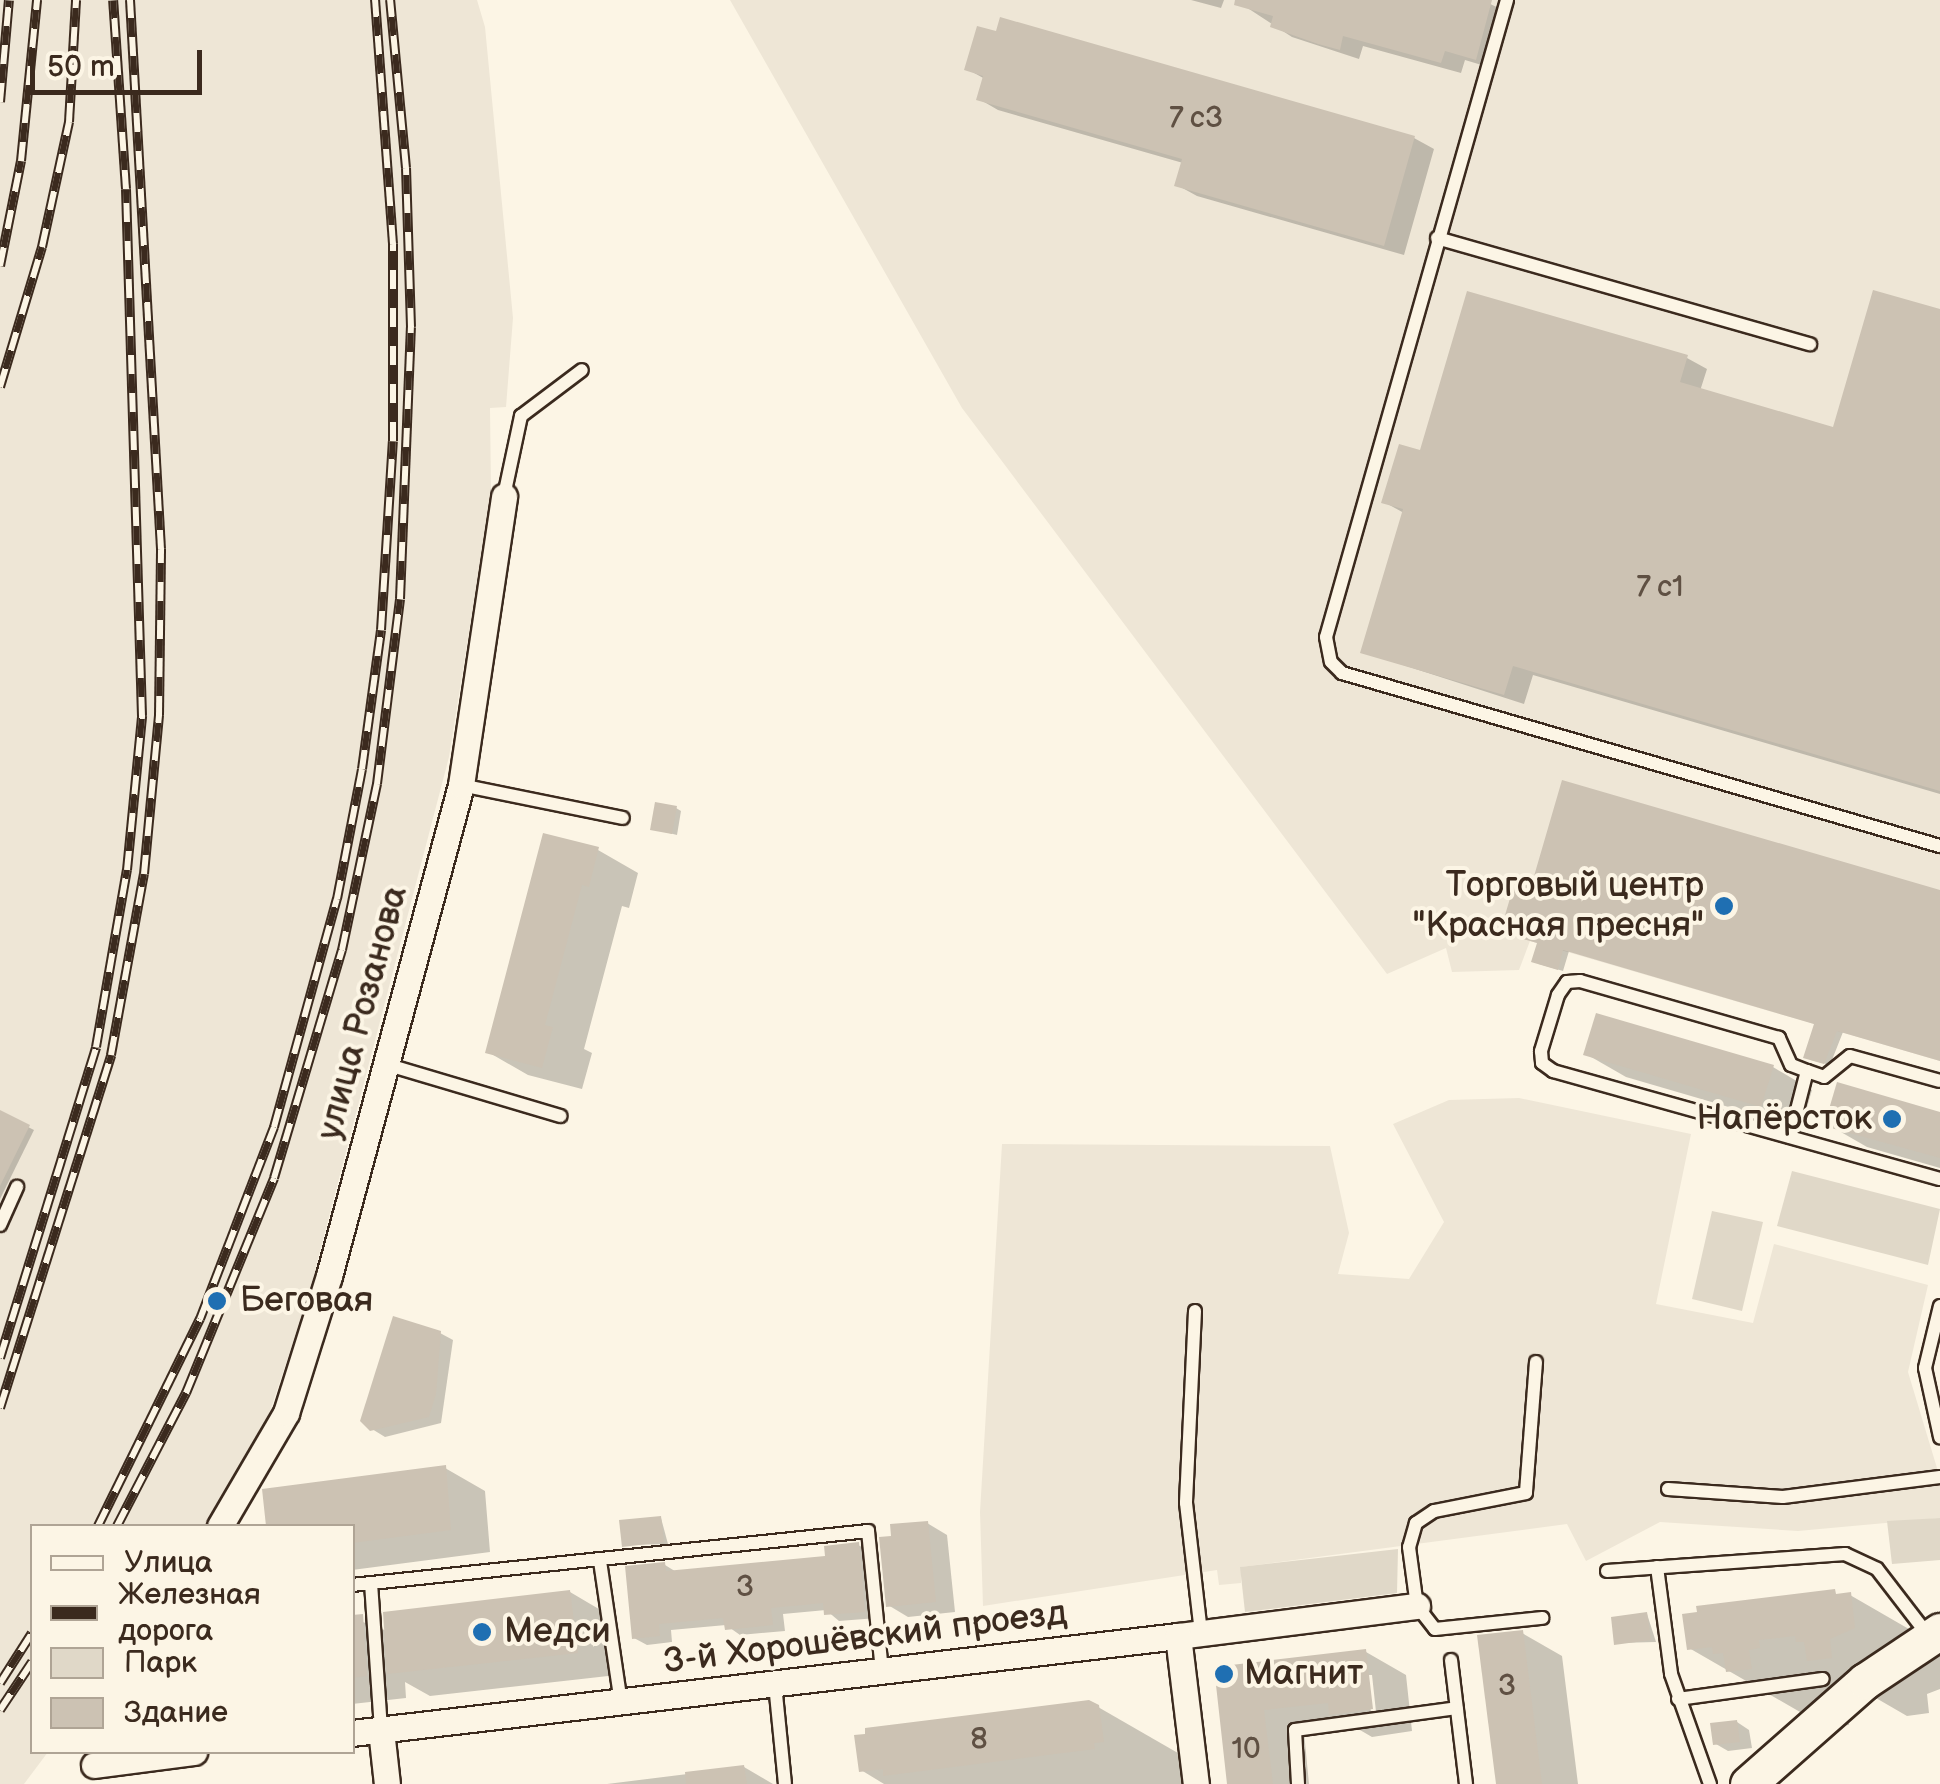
<!DOCTYPE html>
<meta charset="utf-8">
<style>
body{margin:0}
#map{position:relative;width:1940px;height:1784px;overflow:hidden;background:#fcf5e5;font-family:"Balsamiq Sans",sans-serif}
div>[style]{position:absolute}
.built>*{inset:0;background:#eee6d6}
.green>*{inset:0;background:#e0d8c8}
.shadow>*{inset:0;background:#0003}
.building>*{inset:0;background:#ccc2b3}
.roads{filter:drop-shadow(2px 0 #3b2a1e) drop-shadow(-2px 0 #3b2a1e) drop-shadow(0 2px #3b2a1e) drop-shadow(0 -2px #3b2a1e)}
.lane>*{height:12px;margin:-6px;padding:0 6px;transform-origin:6px;border-radius:6px;background:#fcf5e5}
.street>*{height:25px;margin:-12.5px;padding:0 12.5px;transform-origin:12.5px;border-radius:12.5px;background:#fcf5e5}
.secondary>*{height:35px;margin:-17.5px;padding:0 17.5px;transform-origin:17.5px;border-radius:17.5px;background:#fcf5e5}
.rail>*{height:10px;margin-top:-5px;transform-origin:0;background:repeating-linear-gradient(90deg,#fcf5e5 0 19px,#3b2a1e 0 38px);box-sizing:border-box;border-block:2px solid #3b2a1e}
.dots>*{width:28px;height:28px;translate:-50% -50%;box-sizing:border-box;border:5px solid #fcf5e5;border-radius:50%}
span{translate:-50% -50%;white-space:nowrap;text-align:center;line-height:1.15;-webkit-text-stroke:8px #fcf5e5;paint-order:stroke}
.number-label{font-size:30px;color:#5f5043}
.number-label span{-webkit-text-stroke-width:0}
.poi-label{font-size:35px;color:#3b2a1e}
.right{translate:-100% -50%;text-align:right}
.left{translate:0 -50%;text-align:left}
.street-label{font-size:35px;color:#3b2a1e}
.legend{position:absolute;left:30px;top:1524px;width:325px;height:230px;box-sizing:border-box;background:#fcf5e5;border:2px solid #afa495;margin:0;padding:12px 18px;list-style:none;font-size:30px;color:#3b2a1e}
.legend li{display:flex;align-items:center;gap:20px;height:50px}
.legend b{width:50px;border:2px solid #afa495}
.scale{position:absolute;left:30px;top:50px;width:172px;height:45px;box-sizing:border-box;border:5px solid #3b2a1e;border-top:0;padding-left:12px;font-size:30px;line-height:35px;white-space:nowrap;color:#3b2a1e;-webkit-text-stroke:8px #fcf5e5;paint-order:stroke}
</style>
<div id="map">
<div class="built">
<div style="clip-path:polygon(0 0,477px 0,485px 27px,513px 318px,506px 407px,490px 408px,491px 494px,449px 757px,307px 1301px,265px 1426px,206px 1526px,32px 1526px,32px 1752px,48px 1752px,24px 1784px,0 1784px)"></div>
<div style="clip-path:polygon(730px 0,1940px 0,1940px 1061px,1530px 941px,1519px 970px,1452px 972px,1446px 948px,1387px 974px,962px 408px)"></div>
<div style="clip-path:polygon(1519px 1098px,1691px 1134px,1656px 1304px,1753px 1323px,1774px 1244px,1928px 1285px,1908px 1372px,1940px 1478px,1940px 1518px,1798px 1531px,1660px 1522px,1586px 1561px,1567px 1524px,1241px 1567px,1241px 1583px,1219px 1585px,1217px 1570px,983px 1606px,980px 1512px,1002px 1144px,1330px 1146px,1349px 1233px,1338px 1274px,1409px 1279px,1444px 1222px,1393px 1124px,1449px 1100px)"></div>
</div>
<div class="green">
<div style="clip-path:polygon(1792px 1171px,1940px 1209px,1928px 1265px,1777px 1226px)"></div>
<div style="clip-path:polygon(1712px 1211px,1763px 1222px,1742px 1311px,1692px 1299px)"></div>
<div style="clip-path:polygon(1940px 1518px,1940px 1560px,1892px 1564px,1887px 1521px)"></div>
<div style="clip-path:polygon(1398px 1549px,1397px 1593px,1245px 1612px,1240px 1567px)"></div>
</div>
<div class="shadow">
<div style="clip-path:polygon(1191px 0,1224px 0,1221px 8px)"></div>
<div style="clip-path:polygon(1247px 0,1482px 0,1511px 14px,1495px 69px,1465px 60px,1461px 73px,1363px 46px,1359px 59px,1292px 37px,1246px 7px)"></div>
<div style="clip-path:polygon(967px 69px,1414px 138px,1434px 149px,1404px 255px,1197px 196px,1177px 185px,1183px 163px,998px 110px,979px 99px,985px 79px)"></div>
<div style="clip-path:polygon(1940px 312px,1940px 794px,1533px 675px,1524px 704px,1363px 652px,1404px 513px,1384px 502px,1422px 454px,1687px 358px,1707px 369px,1700px 391px,1834px 430px)"></div>
<div style="clip-path:polygon(676px 808px,681px 811px,677px 835px,653px 829px)"></div>
<div style="clip-path:polygon(544px 836px,598px 850px,638px 873px,629px 908px,622px 906px,584px 1049px,592px 1053px,582px 1089px,528px 1075px,488px 1052px)"></div>
<div style="clip-path:polygon(1534px 886px,1940px 893px,1940px 1060px,1843px 1032px,1830px 1065px,1811px 1060px,1816px 1024px,1569px 951px,1563px 971px,1539px 964px)"></div>
<div style="clip-path:polygon(1586px 1054px,1773px 1067px,1812px 1090px,1801px 1128px,1626px 1077px)"></div>
<div style="clip-path:polygon(0 1113px,34px 1130px,0 1199px)"></div>
<div style="clip-path:polygon(1940px 1114px,1940px 1168px,1867px 1147px,1827px 1124px)"></div>
<div style="clip-path:polygon(440px 1333px,453px 1340px,441px 1423px,385px 1437px,372px 1429px)"></div>
<div style="clip-path:polygon(445px 1468px,485px 1491px,490px 1552px,352px 1570px,352px 1526px,269px 1526px,265px 1492px)"></div>
<div style="clip-path:polygon(661px 1518px,668px 1544px,624px 1545px)"></div>
<div style="clip-path:polygon(927px 1523px,947px 1535px,955px 1612px,908px 1617px,888px 1605px,894px 1538px)"></div>
<div style="clip-path:polygon(858px 1545px,871px 1552px,877px 1618px,839px 1621px,826px 1610px,783px 1614px,785px 1631px,740px 1635px,726px 1625px,671px 1630px,672px 1642px,647px 1645px,634px 1638px,665px 1565px,678px 1573px,828px 1559px)"></div>
<div style="clip-path:polygon(570px 1592px,609px 1615px,617px 1675px,430px 1696px,405px 1682px,406px 1698px,352px 1704px,352px 1618px,387px 1631px)"></div>
<div style="clip-path:polygon(1850px 1595px,1940px 1647px,1940px 1689px,1927px 1694px,1929px 1713px,1907px 1716px,1869px 1694px,1846px 1705px,1849px 1725px,1826px 1727px,1689px 1648px)"></div>
<div style="clip-path:polygon(1647px 1614px,1656px 1642px,1617px 1643px)"></div>
<div style="clip-path:polygon(1522px 1633px,1562px 1656px,1578px 1784px,1498px 1784px)"></div>
<div style="clip-path:polygon(evenodd,1366px 1652px,1406px 1675px,1412px 1731px,1372px 1737px,1353px 1726px,1304px 1732px,1309px 1784px,1229px 1784px,1217px 1669px,1366px 1652px,1367px 1675px,1372px 1675px,1377px 1721px,1372px 1722px,1367px 1675px)"></div>
<div style="clip-path:polygon(1098px 1707px,1197px 1764px,1199px 1784px,884px 1784px,861px 1770px)"></div>
<div style="clip-path:polygon(1737px 1722px,1749px 1730px,1752px 1748px,1728px 1751px,1716px 1744px)"></div>
<div style="clip-path:polygon(744px 1767px,773px 1784px,607px 1784px)"></div>
</div>
<div class="building">
<div style="clip-path:polygon(1235px 0,1492px 0,1476px 60px,1445px 51px,1441px 63px,1343px 36px,1340px 50px,1318px 44px,1270px 27px,1273px 16px,1234px 5px)"></div>
<div style="clip-path:polygon(1000px 17px,1415px 136px,1384px 246px,1174px 186px,1182px 159px,976px 100px,983px 76px,964px 70px,977px 26px,996px 31px)"></div>
<div style="clip-path:polygon(1873px 290px,1940px 309px,1940px 791px,1513px 666px,1504px 695px,1360px 653px,1403px 509px,1381px 503px,1399px 444px,1420px 450px,1467px 291px,1688px 355px,1680px 382px,1833px 427px)"></div>
<div style="clip-path:polygon(1562px 780px,1940px 890px,1940px 1061px,1837px 1031px,1824px 1064px,1803px 1058px,1814px 1024px,1563px 950px,1558px 970px,1531px 962px,1537px 943px,1516px 937px,1519px 927px,1503px 922px,1516px 878px,1532px 883px)"></div>
<div style="clip-path:polygon(655px 802px,677px 806px,672px 834px,650px 830px)"></div>
<div style="clip-path:polygon(543px 833px,599px 847px,589px 887px,582px 885px,545px 1025px,553px 1027px,542px 1068px,485px 1053px)"></div>
<div style="clip-path:polygon(1596px 1013px,1774px 1065px,1761px 1107px,1583px 1055px)"></div>
<div style="clip-path:polygon(1837px 1082px,1940px 1112px,1940px 1158px,1824px 1126px)"></div>
<div style="clip-path:polygon(0 1110px,30px 1125px,0 1186px)"></div>
<div style="clip-path:polygon(393px 1316px,441px 1331px,436px 1394px,429px 1417px,370px 1431px,360px 1421px)"></div>
<div style="clip-path:polygon(446px 1465px,451px 1530px,352px 1543px,352px 1526px,266px 1526px,262px 1489px)"></div>
<div style="clip-path:polygon(661px 1516px,664px 1542px,622px 1547px,619px 1520px)"></div>
<div style="clip-path:polygon(928px 1521px,936px 1602px,886px 1607px,879px 1537px,891px 1536px,890px 1524px)"></div>
<div style="clip-path:polygon(859px 1542px,865px 1612px,824px 1615px,823px 1603px,771px 1608px,773px 1625px,725px 1630px,723px 1618px,659px 1624px,660px 1636px,632px 1639px,625px 1566px,665px 1562px,666px 1571px,825px 1556px,824px 1546px)"></div>
<div style="clip-path:polygon(1835px 1589px,1836px 1594px,1851px 1592px,1855px 1628px,1830px 1639px,1832px 1658px,1807px 1661px,1804px 1642px,1796px 1642px,1795px 1636px,1759px 1640px,1760px 1648px,1749px 1650px,1752px 1669px,1726px 1672px,1723px 1653px,1713px 1654px,1712px 1647px,1687px 1650px,1682px 1614px,1697px 1612px,1696px 1606px)"></div>
<div style="clip-path:polygon(570px 1590px,578px 1653px,387px 1674px,383px 1612px)"></div>
<div style="clip-path:polygon(1647px 1612px,1651px 1640px,1614px 1645px,1611px 1617px)"></div>
<div style="clip-path:polygon(363px 1614px,367px 1676px,352px 1678px,352px 1615px)"></div>
<div style="clip-path:polygon(1523px 1630px,1542px 1784px,1496px 1784px,1477px 1635px)"></div>
<div style="clip-path:polygon(1366px 1649px,1373px 1709px,1329px 1715px,1328px 1703px,1264px 1710px,1273px 1784px,1227px 1784px,1214px 1667px)"></div>
<div style="clip-path:polygon(1089px 1700px,1099px 1705px,1104px 1742px,1094px 1743px,1095px 1749px,883px 1776px,883px 1769px,859px 1772px,854px 1735px,865px 1734px,865px 1728px)"></div>
<div style="clip-path:polygon(1737px 1720px,1740px 1742px,1713px 1745px,1710px 1723px)"></div>
<div style="clip-path:polygon(744px 1765px,747px 1784px,686px 1784px,685px 1772px)"></div>
</div>
<div class="roads">
<div class="lane">
<div style="left:1507px;top:0;width:662px;rotate:105.86deg"></div>
<div style="left:1326px;top:637px;width:25px;rotate:79deg"></div>
<div style="left:1331px;top:662px;width:16px;rotate:45deg"></div>
<div style="left:1342px;top:673px;width:623px;rotate:16.14deg"></div>
<div style="left:1437px;top:238px;width:388px;rotate:15.9deg"></div>
<div style="left:504px;top:496px;width:82px;rotate:-78deg"></div>
<div style="left:521px;top:416px;width:76px;rotate:-37deg"></div>
<div style="left:461px;top:785px;width:165px;rotate:11.5deg"></div>
<div style="left:385px;top:1064px;width:183px;rotate:16.5deg"></div>
<div style="left:1807px;top:1071px;width:17px;rotate:-159deg"></div>
<div style="left:1791px;top:1065px;width:30px;rotate:-114deg"></div>
<div style="left:1779px;top:1038px;width:207px;rotate:-164deg"></div>
<div style="left:1580px;top:981px;width:13px;rotate:176deg"></div>
<div style="left:1567px;top:982px;width:16px;rotate:125deg"></div>
<div style="left:1558px;top:995px;width:59px;rotate:106.9deg"></div>
<div style="left:1541px;top:1051px;width:12px;rotate:85deg"></div>
<div style="left:1542px;top:1063px;width:14px;rotate:36deg"></div>
<div style="left:1553px;top:1071px;width:402px;rotate:15.6deg"></div>
<div style="left:1790px;top:1137px;width:68px;rotate:-75.6deg"></div>
<div style="left:1807px;top:1071px;width:18px;rotate:19deg"></div>
<div style="left:1824px;top:1077px;width:33px;rotate:-39deg"></div>
<div style="left:1850px;top:1056px;width:93px;rotate:15.5deg"></div>
<div style="left:0;top:1225px;width:42px;rotate:-65.9deg"></div>
<div style="left:1940px;top:1306px;width:64px;rotate:103.6deg"></div>
<div style="left:1925px;top:1368px;width:71px;rotate:77.7deg"></div>
<div style="left:1195px;top:1311px;width:192px;rotate:92.7deg"></div>
<div style="left:1186px;top:1503px;width:131px;rotate:83.4deg"></div>
<div style="left:1536px;top:1362px;width:131px;rotate:94.4deg"></div>
<div style="left:1526px;top:1493px;width:94px;rotate:168.9deg"></div>
<div style="left:1434px;top:1511px;width:22px;rotate:146deg"></div>
<div style="left:1416px;top:1523px;width:25px;rotate:106deg"></div>
<div style="left:1409px;top:1547px;width:60px;rotate:82.3deg"></div>
<div style="left:1417px;top:1606px;width:29px;rotate:52deg"></div>
<div style="left:1435px;top:1629px;width:108px;rotate:-5.9deg"></div>
<div style="left:1668px;top:1489px;width:115px;rotate:4deg"></div>
<div style="left:1783px;top:1497px;width:158px;rotate:-7.3deg"></div>
<div style="left:600px;top:1561px;width:144px;rotate:81.6deg"></div>
<div style="left:1657px;top:1567px;width:108px;rotate:82.5deg"></div>
<div style="left:1671px;top:1674px;width:117px;rotate:70.5deg"></div>
<div style="left:1607px;top:1571px;width:239px;rotate:-4.1deg"></div>
<div style="left:1845px;top:1554px;width:35px;rotate:25deg"></div>
<div style="left:1877px;top:1569px;width:82px;rotate:52.4deg"></div>
<div style="left:371px;top:1583px;width:147px;rotate:86.1deg"></div>
<div style="left:352px;top:1585px;width:519px;rotate:-5.97deg"></div>
<div style="left:868px;top:1531px;width:141px;rotate:84.3deg"></div>
<div style="left:1451px;top:1660px;width:125px;rotate:83.1deg"></div>
<div style="left:775px;top:1684px;width:100px;rotate:84.3deg"></div>
<div style="left:1678px;top:1699px;width:146px;rotate:-7.9deg"></div>
<div style="left:1298px;top:1784px;width:54px;rotate:-93.2deg"></div>
<div style="left:1295px;top:1730px;width:163px;rotate:-7.7deg"></div>
</div>
<div class="street">
<div style="left:220px;top:1526px;width:131px;rotate:-59.7deg"></div>
<div style="left:286px;top:1413px;width:144px;rotate:-72.6deg"></div>
<div style="left:329px;top:1276px;width:508px;rotate:-74.95deg"></div>
<div style="left:461px;top:785px;width:292px;rotate:-81.5deg"></div>
<div style="left:1178px;top:1636px;width:241px;rotate:-7.2deg"></div>
<div style="left:381px;top:1730px;width:54px;rotate:83.7deg"></div>
<div style="left:352px;top:1733px;width:832px;rotate:-6.7deg"></div>
<div style="left:1178px;top:1636px;width:149px;rotate:83.1deg"></div>
<div style="left:94px;top:1765px;width:101px;rotate:-7.4deg"></div>
</div>
<div class="secondary">
<div style="left:1748px;top:1784px;width:156px;rotate:-41.4deg"></div>
<div style="left:1865px;top:1681px;width:90px;rotate:-33.7deg"></div>
</div>
</div>
<div class="rail">
<div style="left:0;top:102px;width:102px;rotate:-85deg"></div>
<div style="left:0;top:266px;width:107px;rotate:-78.7deg"></div>
<div style="left:21px;top:161px;width:162px;rotate:-84.3deg"></div>
<div style="left:0;top:387px;width:146px;rotate:-73.3deg"></div>
<div style="left:42px;top:247px;width:128px;rotate:-77.8deg"></div>
<div style="left:69px;top:122px;width:122px;rotate:-86.7deg"></div>
<div style="left:0;top:1358px;width:325px;rotate:-72.8deg"></div>
<div style="left:96px;top:1047px;width:180px;rotate:-80.1deg"></div>
<div style="left:127px;top:870px;width:155px;rotate:-84.4deg"></div>
<div style="left:142px;top:716px;width:527px;rotate:-91.74deg"></div>
<div style="left:126px;top:189px;width:189px;rotate:-93.9deg"></div>
<div style="left:0;top:1408px;width:370px;rotate:-72.5deg"></div>
<div style="left:111px;top:1055px;width:184px;rotate:-79.7deg"></div>
<div style="left:144px;top:874px;width:160px;rotate:-84.6deg"></div>
<div style="left:159px;top:715px;width:166px;rotate:-89.3deg"></div>
<div style="left:161px;top:549px;width:550px;rotate:-93.23deg"></div>
<div style="left:98px;top:1526px;width:231px;rotate:-63.8deg"></div>
<div style="left:200px;top:1319px;width:206px;rotate:-68.9deg"></div>
<div style="left:274px;top:1127px;width:237px;rotate:-74.6deg"></div>
<div style="left:337px;top:899px;width:132px;rotate:-79.1deg"></div>
<div style="left:362px;top:769px;width:140px;rotate:-82.2deg"></div>
<div style="left:381px;top:630px;width:189px;rotate:-86.4deg"></div>
<div style="left:393px;top:441px;width:197px;rotate:-90deg"></div>
<div style="left:393px;top:244px;width:245px;rotate:-94.2deg"></div>
<div style="left:117px;top:1526px;width:150px;rotate:-62.6deg"></div>
<div style="left:186px;top:1393px;width:232px;rotate:-67.7deg"></div>
<div style="left:274px;top:1178px;width:238px;rotate:-73.4deg"></div>
<div style="left:342px;top:950px;width:170px;rotate:-78.1deg"></div>
<div style="left:377px;top:784px;width:186px;rotate:-82.9deg"></div>
<div style="left:400px;top:599px;width:272px;rotate:-87.7deg"></div>
<div style="left:411px;top:327px;width:159px;rotate:-91.8deg"></div>
<div style="left:406px;top:168px;width:169px;rotate:-95.4deg"></div>
<div style="left:0;top:1683px;width:59px;rotate:-57.4deg"></div>
<div style="left:0;top:1710px;width:58px;rotate:-56.3deg"></div>
</div>
<div class="dots">
<div style="left:1724px;top:906px;background:#1f6fb2"></div>
<div style="left:1892px;top:1119px;background:#1f6fb2"></div>
<div style="left:217px;top:1301px;background:#1f6fb2"></div>
<div style="left:482px;top:1632px;background:#1f6fb2"></div>
<div style="left:1224px;top:1674px;background:#1f6fb2"></div>
</div>
<div class="number-label">
<span style="left:1196px;top:118px">7 с3</span>
<span style="left:1660px;top:587px">7 с1</span>
<span style="left:745px;top:1587px">3</span>
<span style="left:1507px;top:1686px">3</span>
<span style="left:979px;top:1739px">8</span>
<span style="left:1246px;top:1749px">10</span>
</div>
<div class="poi-label">
<span class="right" style="left:1704px;top:906px">Торговый центр<br>"Красная пресня"</span>
<span class="right" style="left:1872px;top:1119px">Напёрсток</span>
<span class="left" style="left:240px;top:1301px">Беговая</span>
<span class="left" style="left:504px;top:1632px">Медси</span>
<span class="left" style="left:1244px;top:1674px">Магнит</span>
</div>
<div class="street-label">
<span style="left:363px;top:1013px;rotate:-75deg">улица Розанова</span>
<span style="left:865px;top:1638px;rotate:-7deg">3-й Хорошёвский проезд</span>
</div>
<ul class="legend">
<li><b style="height:12px;background:#fcf5e5"></b>Улица</li>
<li><b style="height:12px;background:#3b2a1e"></b>Железная дорога</li>
<li><b style="height:28px;background:#e0d8c8"></b>Парк</li>
<li><b style="height:28px;background:#ccc2b3"></b>Здание</li>
</ul>
<div class="scale">50 m</div>
</div>
